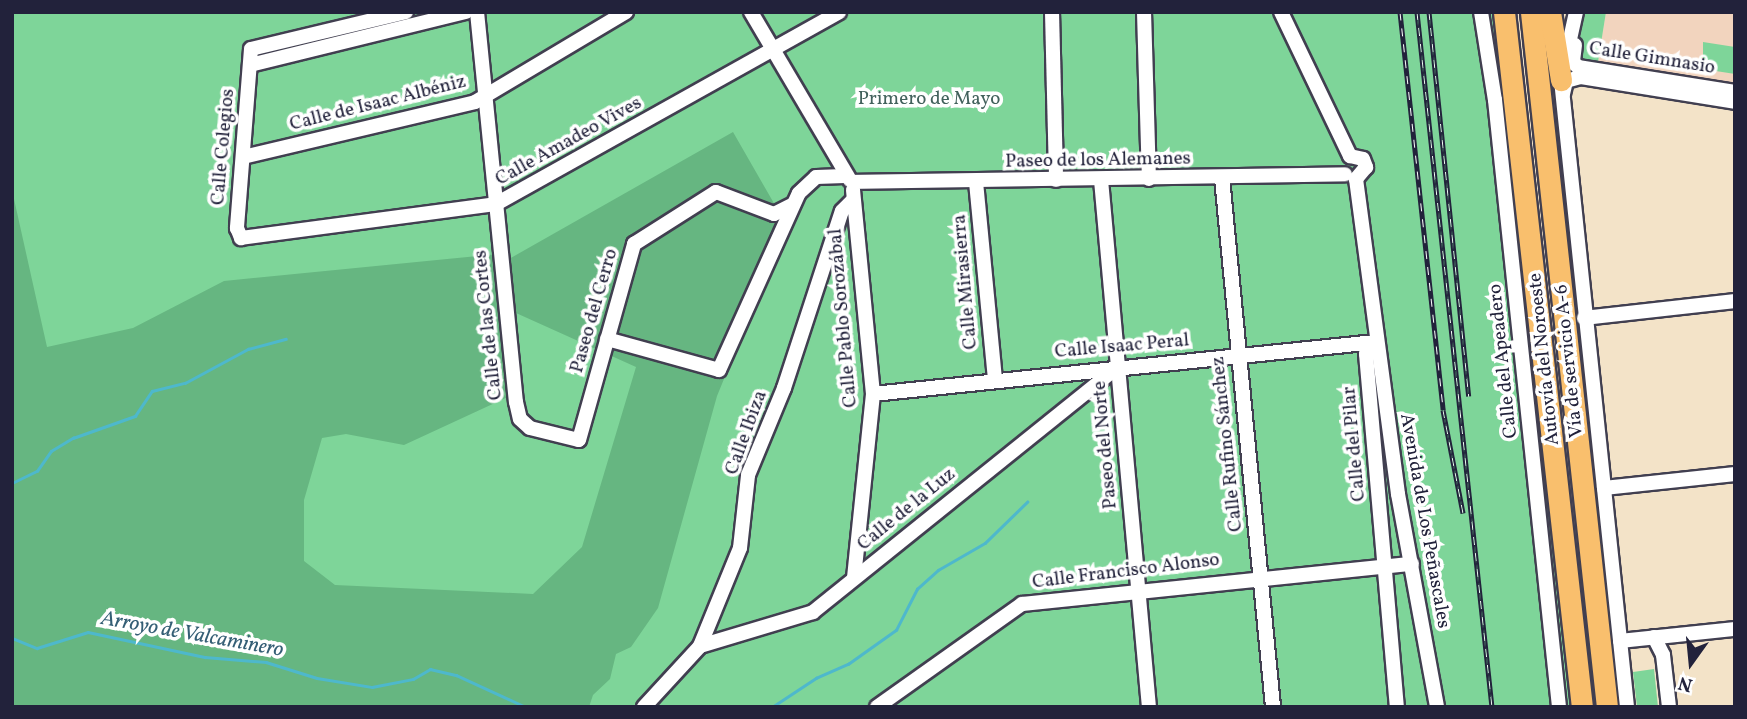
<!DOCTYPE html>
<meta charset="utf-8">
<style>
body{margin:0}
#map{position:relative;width:1747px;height:719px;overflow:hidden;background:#f3e3c8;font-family:Vollkorn,serif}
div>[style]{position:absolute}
.built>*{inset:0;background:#f2d4be}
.green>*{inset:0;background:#7ed599}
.forest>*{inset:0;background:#66b681}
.stream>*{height:2.5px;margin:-1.25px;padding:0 1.25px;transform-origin:1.25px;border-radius:1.25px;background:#4eb8cc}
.roads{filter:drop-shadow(2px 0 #413f50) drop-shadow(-2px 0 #413f50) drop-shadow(0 2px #413f50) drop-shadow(0 -2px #413f50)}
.minor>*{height:14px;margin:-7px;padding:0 7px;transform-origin:7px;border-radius:7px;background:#fff}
.highway>*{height:21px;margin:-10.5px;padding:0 10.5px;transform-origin:10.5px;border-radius:10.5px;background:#f9bf6d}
.rail>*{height:5px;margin-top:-2.5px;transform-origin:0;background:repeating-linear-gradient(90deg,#fff 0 8px,#22223b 0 16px);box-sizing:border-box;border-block:2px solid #22223b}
span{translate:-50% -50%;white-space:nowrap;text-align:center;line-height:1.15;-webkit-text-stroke:7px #fff;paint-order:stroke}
.street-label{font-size:19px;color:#22223b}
.park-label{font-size:19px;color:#42615c}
.water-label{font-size:21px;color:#345e75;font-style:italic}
.frame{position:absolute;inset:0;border:14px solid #22223b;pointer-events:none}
.north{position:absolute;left:1656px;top:628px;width:70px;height:70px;-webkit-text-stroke:5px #fff;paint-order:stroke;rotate:195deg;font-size:19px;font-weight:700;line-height:28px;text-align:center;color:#22223b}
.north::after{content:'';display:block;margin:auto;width:24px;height:32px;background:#22223b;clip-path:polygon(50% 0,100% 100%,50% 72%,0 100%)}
</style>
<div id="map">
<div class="built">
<div style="clip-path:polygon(1606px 12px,1735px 12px,1735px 83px,1598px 62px)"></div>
</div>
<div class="green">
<div style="clip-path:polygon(12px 12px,1499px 12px,1595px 707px,12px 707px)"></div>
<div style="clip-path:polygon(1585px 12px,1606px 12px,1598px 62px,1580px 60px,1576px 55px)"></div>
<div style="clip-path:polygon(1703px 42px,1735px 47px,1735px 74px,1703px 69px)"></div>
<div style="clip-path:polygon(1654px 669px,1658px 707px,1637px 707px,1633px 672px)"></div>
</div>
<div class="forest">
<div style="clip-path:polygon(733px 132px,787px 226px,717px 396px,658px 608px,631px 647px,616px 654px,610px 679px,593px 695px,589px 707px,12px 707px,12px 190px,47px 347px,133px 328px,224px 281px,498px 254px,512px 395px,404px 445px,346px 434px,322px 438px,304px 500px,304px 561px,335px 585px,533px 594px,582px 547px,636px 367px,516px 313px,509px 259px)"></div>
</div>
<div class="stream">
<div style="left:12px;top:483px;width:28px;rotate:-26deg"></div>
<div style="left:37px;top:471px;width:24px;rotate:-55deg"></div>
<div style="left:51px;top:451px;width:26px;rotate:-31deg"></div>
<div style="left:73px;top:438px;width:66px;rotate:-19.5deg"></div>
<div style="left:135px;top:416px;width:30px;rotate:-56deg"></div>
<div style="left:152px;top:391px;width:34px;rotate:-14deg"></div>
<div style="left:185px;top:383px;width:72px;rotate:-28.4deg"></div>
<div style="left:248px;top:349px;width:39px;rotate:-15deg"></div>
<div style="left:12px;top:638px;width:27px;rotate:22deg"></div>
<div style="left:37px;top:648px;width:53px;rotate:-17.4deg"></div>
<div style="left:88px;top:632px;width:120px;rotate:12.1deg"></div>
<div style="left:205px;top:657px;width:61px;rotate:4.7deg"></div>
<div style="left:266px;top:662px;width:53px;rotate:17.4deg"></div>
<div style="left:317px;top:678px;width:56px;rotate:9.3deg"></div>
<div style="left:372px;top:687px;width:42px;rotate:-11deg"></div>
<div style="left:413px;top:679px;width:20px;rotate:-30deg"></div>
<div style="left:430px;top:669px;width:27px;rotate:13deg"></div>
<div style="left:456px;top:675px;width:77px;rotate:24.6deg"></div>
<div style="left:721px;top:707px;width:30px"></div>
<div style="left:772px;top:707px;width:53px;rotate:-33.4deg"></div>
<div style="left:816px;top:678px;width:35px;rotate:-24deg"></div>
<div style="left:848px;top:664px;width:59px;rotate:-35.3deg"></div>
<div style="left:896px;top:630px;width:46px;rotate:-62.9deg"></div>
<div style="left:917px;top:589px;width:28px;rotate:-42deg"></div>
<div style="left:938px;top:570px;width:54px;rotate:-29.9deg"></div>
<div style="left:985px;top:543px;width:59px;rotate:-44.3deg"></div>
</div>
<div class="roads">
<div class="minor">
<div style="left:406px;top:12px;width:159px;rotate:166.6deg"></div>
<div style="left:251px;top:49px;width:180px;rotate:94.5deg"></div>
<div style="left:237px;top:228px;width:11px;rotate:68deg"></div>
<div style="left:241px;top:238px;width:257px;rotate:-7.6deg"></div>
<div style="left:496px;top:204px;width:393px;rotate:-29.2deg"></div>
<div style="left:477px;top:12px;width:392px;rotate:84.3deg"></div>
<div style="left:516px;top:402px;width:17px;rotate:77deg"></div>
<div style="left:520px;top:419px;width:13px;rotate:42deg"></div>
<div style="left:530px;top:428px;width:50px;rotate:13.8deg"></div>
<div style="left:579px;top:440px;width:204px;rotate:-74.3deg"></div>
<div style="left:634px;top:244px;width:97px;rotate:-32.4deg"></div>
<div style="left:716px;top:192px;width:62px;rotate:20.8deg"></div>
<div style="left:774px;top:214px;width:20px;rotate:-27deg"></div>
<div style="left:751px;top:12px;width:195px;rotate:59.5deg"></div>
<div style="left:1052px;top:12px;width:168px;rotate:88.6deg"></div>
<div style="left:1144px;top:12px;width:167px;rotate:88.3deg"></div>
<div style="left:1281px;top:12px;width:160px;rotate:64.4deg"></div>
<div style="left:1481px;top:12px;width:89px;rotate:81deg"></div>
<div style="left:1495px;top:100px;width:610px;rotate:83.98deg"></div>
<div style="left:1576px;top:12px;width:70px;rotate:102.4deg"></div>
<div style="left:1561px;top:80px;width:630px;rotate:83.99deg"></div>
<div style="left:1575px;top:45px;width:17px;rotate:97deg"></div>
<div style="left:1573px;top:62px;width:7px;rotate:45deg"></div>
<div style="left:1578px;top:67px;width:159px;rotate:9deg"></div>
<div style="left:250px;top:65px;width:222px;rotate:-13.8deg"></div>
<div style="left:1563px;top:94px;width:13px;rotate:-77deg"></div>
<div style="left:1566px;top:81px;width:16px;rotate:-15deg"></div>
<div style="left:1581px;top:77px;width:156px;rotate:9.2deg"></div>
<div style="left:1350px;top:156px;width:13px;rotate:13deg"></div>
<div style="left:1363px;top:159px;width:9px;rotate:69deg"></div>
<div style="left:1366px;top:167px;width:16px;rotate:130deg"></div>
<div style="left:243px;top:157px;width:238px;rotate:-13.3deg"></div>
<div style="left:475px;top:102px;width:176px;rotate:-30.8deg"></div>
<div style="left:1222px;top:178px;width:531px;rotate:84.49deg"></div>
<div style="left:1356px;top:179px;width:318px;rotate:82.4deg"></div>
<div style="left:1398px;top:494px;width:217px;rotate:79.6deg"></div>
<div style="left:1101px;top:180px;width:529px;rotate:84.8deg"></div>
<div style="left:853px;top:182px;width:492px;rotate:-0.9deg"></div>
<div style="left:976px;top:182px;width:197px;rotate:84.5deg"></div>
<div style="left:853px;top:190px;width:205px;rotate:84.4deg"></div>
<div style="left:873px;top:394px;width:184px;rotate:95.9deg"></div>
<div style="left:1584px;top:318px;width:152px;rotate:-6.4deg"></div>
<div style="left:607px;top:339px;width:116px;rotate:15.5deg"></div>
<div style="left:719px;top:370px;width:194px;rotate:-65.7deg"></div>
<div style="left:799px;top:193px;width:23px;rotate:-43deg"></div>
<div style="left:816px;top:177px;width:29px;rotate:-2deg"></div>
<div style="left:1375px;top:342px;width:15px;rotate:127deg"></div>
<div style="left:1366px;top:354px;width:354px;rotate:85deg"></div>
<div style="left:873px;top:394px;width:505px;rotate:-5.91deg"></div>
<div style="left:1604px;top:488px;width:132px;rotate:-6.1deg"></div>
<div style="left:1654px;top:637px;width:20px;rotate:63deg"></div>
<div style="left:1663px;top:655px;width:52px;rotate:83.4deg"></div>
<div style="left:1620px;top:641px;width:116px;rotate:-6deg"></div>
<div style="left:700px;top:646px;width:118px;rotate:-16.7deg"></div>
<div style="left:813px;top:612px;width:393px;rotate:-38.8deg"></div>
<div style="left:644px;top:707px;width:83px;rotate:-47.4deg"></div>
<div style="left:700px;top:646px;width:106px;rotate:-67.8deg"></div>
<div style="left:740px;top:548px;width:73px;rotate:-83.7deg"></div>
<div style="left:748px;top:475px;width:94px;rotate:-67.5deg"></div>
<div style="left:784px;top:388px;width:186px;rotate:-71.9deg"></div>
<div style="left:842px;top:211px;width:16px;rotate:-45deg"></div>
<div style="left:877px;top:707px;width:178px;rotate:-35.4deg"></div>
<div style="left:1022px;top:604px;width:392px;rotate:-5.9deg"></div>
</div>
<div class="highway">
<div style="left:1504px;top:12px;width:699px;rotate:83.6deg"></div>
<div style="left:1531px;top:12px;width:699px;rotate:83.76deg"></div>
<div style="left:1550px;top:12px;width:69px;rotate:80.8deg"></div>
</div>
</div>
<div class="rail">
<div style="left:1400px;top:12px;width:400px;rotate:83.8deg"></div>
<div style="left:1443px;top:410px;width:105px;rotate:79deg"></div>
<div style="left:1417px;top:12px;width:699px;rotate:83.84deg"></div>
<div style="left:1429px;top:12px;width:386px;rotate:84.1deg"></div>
</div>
<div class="street-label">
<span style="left:1652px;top:59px;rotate:9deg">Calle Gimnasio</span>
<span style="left:378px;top:104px;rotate:-14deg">Calle de Isaac Albéniz</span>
<span style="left:569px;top:142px;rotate:-29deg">Calle Amadeo Vives</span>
<span style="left:224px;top:147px;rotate:-85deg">Calle Colegios</span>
<span style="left:1098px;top:161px;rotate:-1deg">Paseo de los Alemanes</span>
<span style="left:966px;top:282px;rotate:-95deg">Calle Mirasierra</span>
<span style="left:595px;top:311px;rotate:-74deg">Paseo del Cerro</span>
<span style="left:844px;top:318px;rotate:-95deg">Calle Pablo Sorozábal</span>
<span style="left:489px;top:325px;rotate:-96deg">Calle de las Cortes</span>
<span style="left:1122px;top:347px;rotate:-5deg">Calle Isaac Peral</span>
<span style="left:1545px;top:359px;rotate:-96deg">Autovía del Noroeste</span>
<span style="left:1504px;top:361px;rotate:-96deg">Calle del Apeadero</span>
<span style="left:1570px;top:361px;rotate:-96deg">Vía de servicio A-6</span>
<span style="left:747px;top:433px;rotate:-70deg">Calle Ibiza</span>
<span style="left:1228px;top:444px;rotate:-96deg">Calle Rufino Sánchez</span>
<span style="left:1355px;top:444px;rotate:-95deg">Calle del Pilar</span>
<span style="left:1106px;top:445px;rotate:-95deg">Paseo del Norte</span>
<span style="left:907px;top:510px;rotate:-39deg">Calle de la Luz</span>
<span style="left:1424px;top:521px;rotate:80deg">Avenida de Los Peñascales</span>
<span style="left:1126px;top:572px;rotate:-7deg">Calle Francisco Alonso</span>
</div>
<div class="park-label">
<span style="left:929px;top:100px">Primero de Mayo</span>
</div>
<div class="water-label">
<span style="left:192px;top:635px;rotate:10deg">Arroyo de Valcaminero</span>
</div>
<div class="frame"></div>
<div class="north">N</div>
</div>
